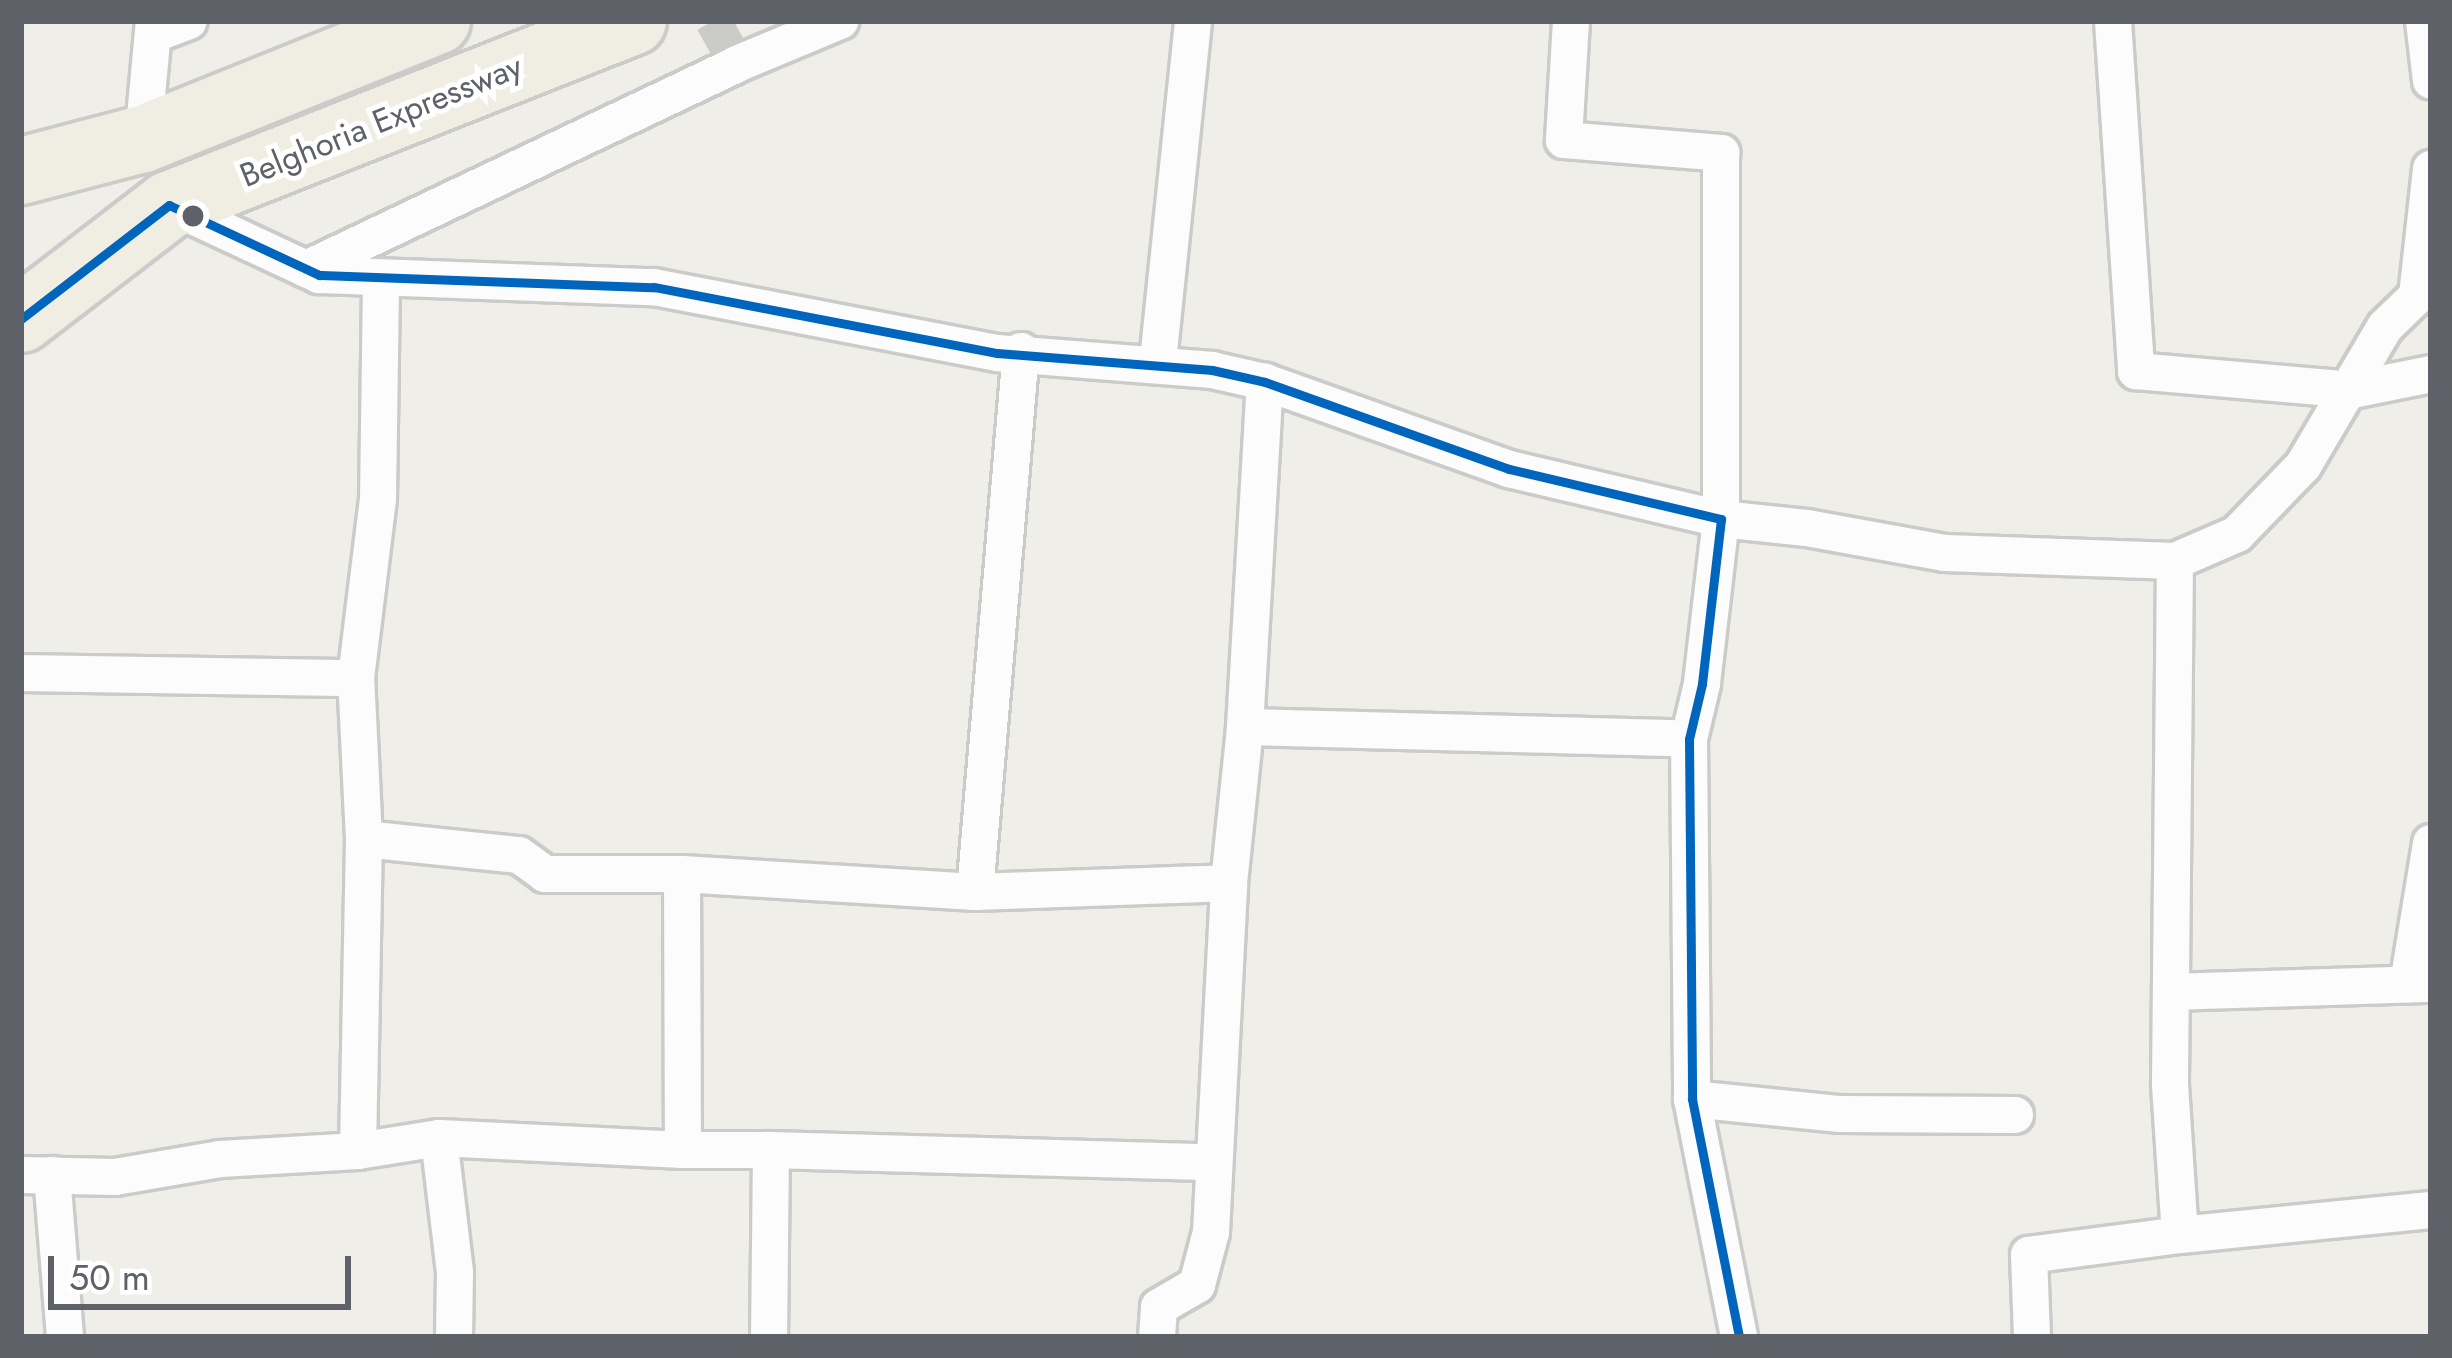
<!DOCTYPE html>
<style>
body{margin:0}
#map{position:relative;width:2452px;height:1358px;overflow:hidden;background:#efeee9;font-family:Jost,sans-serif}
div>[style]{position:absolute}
.street-tunnel>*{height:36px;margin-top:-18px;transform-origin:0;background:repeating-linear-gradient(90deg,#cbcbc8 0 36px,transparent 0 54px)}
.roads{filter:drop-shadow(3px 0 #cbcbc9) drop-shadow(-3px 0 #cbcbc9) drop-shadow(0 3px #cbcbc9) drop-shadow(0 -3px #cbcbc9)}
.street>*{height:36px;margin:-18px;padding:0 18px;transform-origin:18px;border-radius:18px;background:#fdfcfc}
.highway>*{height:66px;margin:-33px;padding:0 33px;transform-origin:33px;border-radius:33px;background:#f0eee2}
.bus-1>*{height:9px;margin:-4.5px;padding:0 4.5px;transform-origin:4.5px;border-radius:4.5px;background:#0065bd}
.dots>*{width:33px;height:33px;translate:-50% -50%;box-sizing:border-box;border:6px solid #fff;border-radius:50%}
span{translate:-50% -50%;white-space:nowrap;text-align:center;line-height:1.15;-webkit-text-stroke:10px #fff;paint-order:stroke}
.street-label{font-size:33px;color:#5e6167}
.frame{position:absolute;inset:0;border:24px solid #5e6167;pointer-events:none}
.scale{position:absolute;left:48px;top:1256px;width:303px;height:54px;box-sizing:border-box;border:6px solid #5e6167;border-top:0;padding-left:15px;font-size:36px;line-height:42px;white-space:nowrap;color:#5e6167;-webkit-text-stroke:9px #fff;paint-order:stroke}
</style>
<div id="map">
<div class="street-tunnel">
<div style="left:713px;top:21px;width:49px;rotate:60.8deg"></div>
</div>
<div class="roads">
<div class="street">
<div style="left:1571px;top:21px;width:119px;rotate:93.4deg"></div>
<div style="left:1564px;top:140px;width:158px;rotate:4.7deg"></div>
<div style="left:1721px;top:153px;width:366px;rotate:90deg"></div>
<div style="left:1721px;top:519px;width:86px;rotate:6deg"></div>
<div style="left:1807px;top:528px;width:140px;rotate:10.3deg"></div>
<div style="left:1945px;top:553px;width:230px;rotate:2deg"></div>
<div style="left:2175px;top:561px;width:524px;rotate:90.55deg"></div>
<div style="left:2170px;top:1085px;width:150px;rotate:86.2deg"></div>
<div style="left:2180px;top:1235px;width:152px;rotate:172.5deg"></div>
<div style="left:2029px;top:1255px;width:82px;rotate:87.9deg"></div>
<div style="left:2113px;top:21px;width:351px;rotate:86.2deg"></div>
<div style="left:2136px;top:371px;width:217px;rotate:5deg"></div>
<div style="left:2352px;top:390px;width:81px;rotate:-11.4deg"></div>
<div style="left:2424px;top:21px;width:60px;rotate:83.3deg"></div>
<div style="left:155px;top:34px;width:36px;rotate:-21deg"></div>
<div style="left:143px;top:139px;width:119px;rotate:-84.7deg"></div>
<div style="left:169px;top:205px;width:166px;rotate:25deg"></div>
<div style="left:319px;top:275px;width:335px;rotate:2.1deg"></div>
<div style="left:654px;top:287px;width:349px;rotate:10.9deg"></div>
<div style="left:997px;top:353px;width:216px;rotate:4.5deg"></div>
<div style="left:1212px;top:370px;width:54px;rotate:12.8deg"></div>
<div style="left:1265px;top:382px;width:259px;rotate:19.6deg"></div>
<div style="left:1509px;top:469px;width:218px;rotate:13.3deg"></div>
<div style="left:1721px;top:519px;width:166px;rotate:96.6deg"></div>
<div style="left:1702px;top:684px;width:57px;rotate:103.3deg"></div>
<div style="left:1689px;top:739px;width:360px;rotate:89.5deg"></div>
<div style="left:1692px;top:1099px;width:243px;rotate:78.8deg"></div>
<div style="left:306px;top:269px;width:477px;rotate:-25.4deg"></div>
<div style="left:737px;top:64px;width:112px;rotate:-22.7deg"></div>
<div style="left:1158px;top:361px;width:342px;rotate:-84.1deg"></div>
<div style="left:2175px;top:561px;width:68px;rotate:-23.5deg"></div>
<div style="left:2237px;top:534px;width:95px;rotate:-45.9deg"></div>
<div style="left:2303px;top:466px;width:161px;rotate:-59.5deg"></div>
<div style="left:2385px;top:327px;width:45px;rotate:-44.1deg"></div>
<div style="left:2417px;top:296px;width:128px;rotate:-83.7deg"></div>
<div style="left:21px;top:673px;width:335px;rotate:0.9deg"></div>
<div style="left:1245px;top:727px;width:444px;rotate:1.5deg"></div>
<div style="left:364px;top:839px;width:156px;rotate:5.9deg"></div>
<div style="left:519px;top:855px;width:32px;rotate:36deg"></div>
<div style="left:545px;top:874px;width:137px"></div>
<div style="left:682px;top:874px;width:294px;rotate:3.5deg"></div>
<div style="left:975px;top:892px;width:254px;rotate:-2deg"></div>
<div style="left:682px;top:874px;width:276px;rotate:89.8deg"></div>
<div style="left:683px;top:1150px;width:88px"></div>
<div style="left:771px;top:1150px;width:187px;rotate:90.6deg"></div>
<div style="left:975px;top:892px;width:543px;rotate:-85.14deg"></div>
<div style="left:2408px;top:984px;width:143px;rotate:-80.7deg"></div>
<div style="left:2172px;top:992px;width:259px;rotate:-1.8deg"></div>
<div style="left:1692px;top:1099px;width:149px;rotate:5.8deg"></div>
<div style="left:1840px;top:1114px;width:175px;rotate:0.3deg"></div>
<div style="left:439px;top:1138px;width:244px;rotate:2.8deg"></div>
<div style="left:771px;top:1150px;width:443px;rotate:1.6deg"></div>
<div style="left:358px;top:1151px;width:82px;rotate:-9.1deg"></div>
<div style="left:439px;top:1138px;width:136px;rotate:83.2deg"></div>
<div style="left:455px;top:1273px;width:64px;rotate:90.9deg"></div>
<div style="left:21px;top:1175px;width:94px;rotate:1.2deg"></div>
<div style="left:115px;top:1177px;width:107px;rotate:-9.7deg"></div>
<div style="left:220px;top:1159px;width:138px;rotate:-3.3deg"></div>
<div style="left:358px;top:1151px;width:312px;rotate:-88.9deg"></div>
<div style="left:364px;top:839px;width:161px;rotate:-92.8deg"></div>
<div style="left:356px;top:678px;width:180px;rotate:-83deg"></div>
<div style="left:378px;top:499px;width:219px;rotate:-89.2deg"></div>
<div style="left:52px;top:1175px;width:163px;rotate:85.4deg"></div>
<div style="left:2180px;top:1235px;width:252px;rotate:-5.7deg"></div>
<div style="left:1157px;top:1337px;width:30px;rotate:-86deg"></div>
<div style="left:1159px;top:1307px;width:44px;rotate:-30.1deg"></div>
<div style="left:1197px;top:1285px;width:55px;rotate:-75.2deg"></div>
<div style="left:1211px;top:1232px;width:349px;rotate:-87deg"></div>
<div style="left:1229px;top:883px;width:157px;rotate:-84.1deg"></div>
<div style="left:1245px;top:727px;width:346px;rotate:-86.7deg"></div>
</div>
<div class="highway">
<div style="left:21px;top:171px;width:126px;rotate:-14.7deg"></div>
<div style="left:143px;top:139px;width:317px;rotate:-21.9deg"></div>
<div style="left:21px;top:319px;width:187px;rotate:-37.6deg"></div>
<div style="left:169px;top:205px;width:499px;rotate:-21.6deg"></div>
</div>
</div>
<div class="bus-1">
<div style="left:21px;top:319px;width:187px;rotate:-37.6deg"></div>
<div style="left:169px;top:205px;width:166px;rotate:25deg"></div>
<div style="left:319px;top:275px;width:335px;rotate:2.1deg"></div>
<div style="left:654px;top:287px;width:349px;rotate:10.9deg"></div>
<div style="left:997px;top:353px;width:216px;rotate:4.5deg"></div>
<div style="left:1212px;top:370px;width:54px;rotate:12.8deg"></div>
<div style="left:1265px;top:382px;width:259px;rotate:19.6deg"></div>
<div style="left:1509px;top:469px;width:218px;rotate:13.3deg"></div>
<div style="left:1721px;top:519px;width:166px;rotate:96.6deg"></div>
<div style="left:1702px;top:684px;width:57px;rotate:103.3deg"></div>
<div style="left:1689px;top:739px;width:360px;rotate:89.5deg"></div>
<div style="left:1692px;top:1099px;width:243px;rotate:78.8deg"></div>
</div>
<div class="dots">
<div style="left:193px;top:216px;background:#5e6167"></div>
</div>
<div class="street-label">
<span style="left:381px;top:121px;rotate:-22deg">Belghoria Expressway</span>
</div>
<div class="frame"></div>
<div class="scale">50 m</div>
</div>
